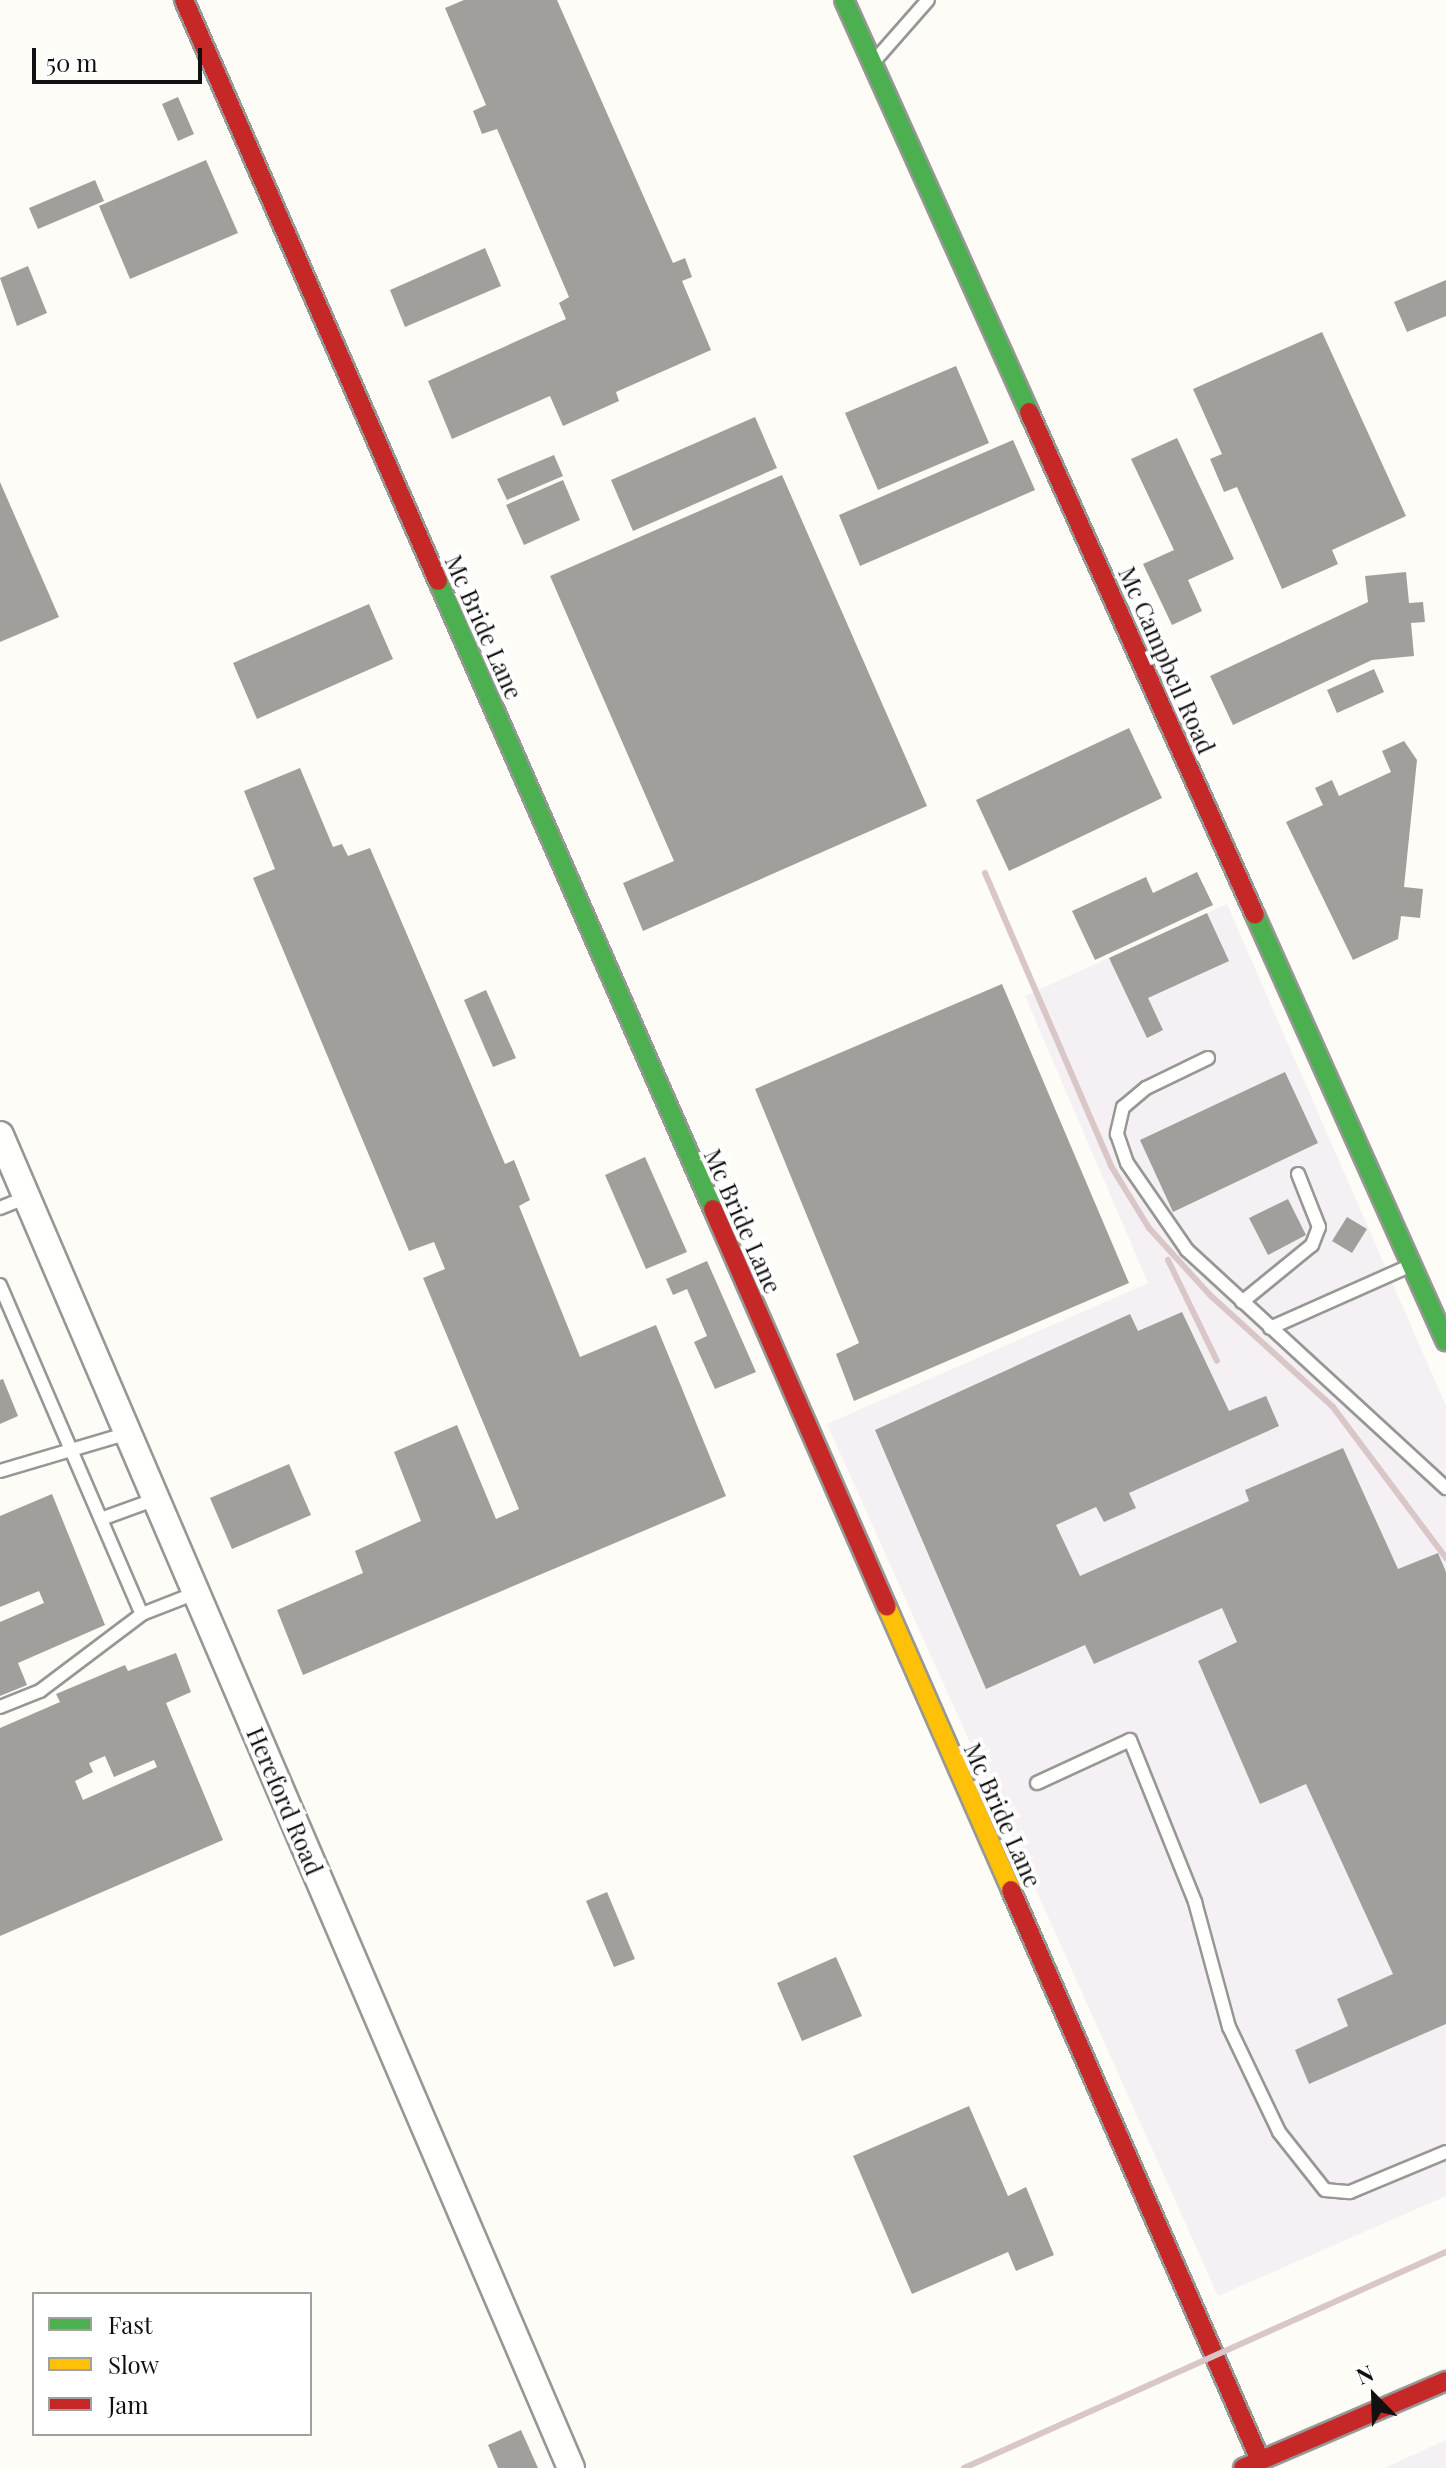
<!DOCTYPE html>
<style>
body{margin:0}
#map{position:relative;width:1446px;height:2468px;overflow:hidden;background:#fdfcf7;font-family:"Playfair Display",serif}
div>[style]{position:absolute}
.industrial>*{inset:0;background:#f5f0f3}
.building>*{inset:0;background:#a19f9c}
.roads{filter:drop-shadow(2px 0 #979795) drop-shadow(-2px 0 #979795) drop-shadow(0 2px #979795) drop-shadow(0 -2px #979795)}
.lane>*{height:12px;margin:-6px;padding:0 6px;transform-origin:6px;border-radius:6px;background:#fffffe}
.street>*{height:26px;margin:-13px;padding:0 13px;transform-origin:13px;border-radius:13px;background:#fffffe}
.fast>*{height:18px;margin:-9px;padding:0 9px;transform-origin:9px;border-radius:9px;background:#4caf50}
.slow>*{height:18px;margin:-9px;padding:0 9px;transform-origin:9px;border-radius:9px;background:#ffc107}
.jam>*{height:18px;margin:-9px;padding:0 9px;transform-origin:9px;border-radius:9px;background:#c62828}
.rail>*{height:6px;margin:-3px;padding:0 3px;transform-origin:3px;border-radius:3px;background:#d9c6c7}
span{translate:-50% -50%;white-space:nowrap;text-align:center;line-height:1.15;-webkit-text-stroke:8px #fff;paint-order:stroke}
.street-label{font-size:24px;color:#111}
.legend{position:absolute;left:32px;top:2292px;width:280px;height:144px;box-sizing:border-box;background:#fff;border:2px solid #a0a0a0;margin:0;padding:10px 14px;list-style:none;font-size:24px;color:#111}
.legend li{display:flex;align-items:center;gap:16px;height:40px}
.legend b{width:40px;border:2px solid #a0a0a0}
.north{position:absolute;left:1334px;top:2356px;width:80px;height:80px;-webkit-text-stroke:6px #fff;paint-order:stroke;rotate:337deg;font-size:22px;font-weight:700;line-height:32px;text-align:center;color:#111}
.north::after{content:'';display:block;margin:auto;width:28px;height:36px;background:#111;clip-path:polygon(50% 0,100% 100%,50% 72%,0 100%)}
.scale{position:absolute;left:32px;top:48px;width:170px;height:36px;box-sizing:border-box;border:4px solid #111;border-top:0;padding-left:10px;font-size:24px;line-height:28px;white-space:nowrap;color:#111;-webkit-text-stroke:6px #fff;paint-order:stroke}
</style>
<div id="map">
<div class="industrial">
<div style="clip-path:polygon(1227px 904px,1446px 1406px,1446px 2196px,1218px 2296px,827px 1424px,1148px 1283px,1025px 996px)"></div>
<div style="clip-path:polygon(1446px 2440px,1446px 2468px,1384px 2468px)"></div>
</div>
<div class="building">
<div style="clip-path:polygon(464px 0,557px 0,673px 263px,685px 258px,692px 277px,682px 281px,711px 350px,616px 392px,619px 401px,563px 426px,550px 396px,452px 439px,428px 381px,566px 319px,559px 303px,569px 297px,497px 129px,482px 134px,473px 111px,486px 105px,445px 8px)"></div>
<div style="clip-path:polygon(178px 97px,194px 134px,178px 141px,162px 104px)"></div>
<div style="clip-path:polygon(206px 160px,238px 233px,130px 279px,99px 206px)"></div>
<div style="clip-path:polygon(95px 180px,104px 201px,38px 229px,29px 208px)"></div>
<div style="clip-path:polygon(485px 248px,501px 286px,405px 327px,390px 290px)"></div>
<div style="clip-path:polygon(28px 266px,47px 313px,17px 326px,0 278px)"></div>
<div style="clip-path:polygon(1446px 280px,1446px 316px,1407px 332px,1394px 302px)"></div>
<div style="clip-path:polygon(1322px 332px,1406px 516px,1332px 550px,1338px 564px,1282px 589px,1237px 487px,1224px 492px,1210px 459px,1222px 454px,1193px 389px)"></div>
<div style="clip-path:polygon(956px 366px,989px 443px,878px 490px,845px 413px)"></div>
<div style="clip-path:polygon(755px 417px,777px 468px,633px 531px,611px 480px)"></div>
<div style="clip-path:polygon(1177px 438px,1234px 559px,1188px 580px,1202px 611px,1172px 625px,1143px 564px,1174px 550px,1131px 459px)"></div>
<div style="clip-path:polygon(1013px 440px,1035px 490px,860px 566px,839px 515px)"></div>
<div style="clip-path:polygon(554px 455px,563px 476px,507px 500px,497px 479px)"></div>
<div style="clip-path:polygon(782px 475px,927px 806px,643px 931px,623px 883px,674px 861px,550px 576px)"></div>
<div style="clip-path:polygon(563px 480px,580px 520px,524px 545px,506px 505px)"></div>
<div style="clip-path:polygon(0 482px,59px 617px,0 642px)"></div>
<div style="clip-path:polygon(1406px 572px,1409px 603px,1423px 602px,1425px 622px,1411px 623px,1414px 656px,1372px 660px,1233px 725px,1210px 676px,1368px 602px,1365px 576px)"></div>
<div style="clip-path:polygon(369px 604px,393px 659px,257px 719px,233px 663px)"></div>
<div style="clip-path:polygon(1374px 669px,1384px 692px,1337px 713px,1327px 690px)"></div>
<div style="clip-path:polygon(1129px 728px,1162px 798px,1009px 871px,976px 800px)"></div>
<div style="clip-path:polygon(1404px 741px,1417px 760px,1404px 887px,1423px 889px,1420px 918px,1401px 916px,1398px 939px,1353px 960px,1286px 822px,1323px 805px,1315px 788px,1332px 780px,1339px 796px,1391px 772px,1382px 751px)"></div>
<div style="clip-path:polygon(300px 768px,333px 847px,342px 844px,348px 856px,370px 848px,505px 1164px,514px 1160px,530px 1200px,519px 1206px,580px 1357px,656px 1325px,726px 1496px,303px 1675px,277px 1610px,363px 1573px,355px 1551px,421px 1521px,394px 1452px,457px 1425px,496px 1519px,519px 1509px,423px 1278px,445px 1269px,434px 1242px,409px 1251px,253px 878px,275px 869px,244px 791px)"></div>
<div style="clip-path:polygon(1197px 872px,1213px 905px,1095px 960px,1072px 911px,1146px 877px,1153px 893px)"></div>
<div style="clip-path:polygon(1207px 913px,1229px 961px,1148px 998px,1163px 1030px,1147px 1038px,1109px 958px)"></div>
<div style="clip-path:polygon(1002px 984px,1129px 1283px,854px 1401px,836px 1354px,859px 1343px,755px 1089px)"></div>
<div style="clip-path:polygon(486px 990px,516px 1058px,493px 1067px,464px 1000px)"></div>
<div style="clip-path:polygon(1285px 1072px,1318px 1143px,1173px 1212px,1140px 1140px)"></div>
<div style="clip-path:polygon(645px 1157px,687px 1252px,646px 1269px,605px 1175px)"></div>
<div style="clip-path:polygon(1288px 1199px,1306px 1235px,1268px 1255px,1249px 1218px)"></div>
<div style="clip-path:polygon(1347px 1217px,1367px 1229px,1352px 1253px,1332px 1241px)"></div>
<div style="clip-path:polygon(707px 1261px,756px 1372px,715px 1389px,694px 1342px,707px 1336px,687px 1289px,673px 1295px,666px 1279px)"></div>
<div style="clip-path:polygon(1182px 1312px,1229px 1411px,1266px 1396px,1279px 1426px,1129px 1493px,1136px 1508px,1104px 1522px,1096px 1507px,1056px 1525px,1080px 1576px,1249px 1501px,1245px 1490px,1343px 1448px,1398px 1569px,1438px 1553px,1446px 1572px,1446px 2024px,1309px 2084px,1295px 2050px,1348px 2026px,1337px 1999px,1393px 1974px,1306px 1784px,1260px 1804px,1198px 1661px,1237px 1642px,1222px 1608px,1094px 1664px,1085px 1645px,986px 1689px,875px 1430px,1130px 1314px,1138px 1331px)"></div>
<div style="clip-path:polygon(3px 1379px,18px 1416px,0 1424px,0 1380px)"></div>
<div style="clip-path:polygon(289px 1464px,311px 1515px,232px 1549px,210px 1498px)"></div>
<div style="clip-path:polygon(52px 1494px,105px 1625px,18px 1663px,27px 1685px,0 1696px,0 1622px,44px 1603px,39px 1591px,0 1607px,0 1516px)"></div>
<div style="clip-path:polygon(evenodd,176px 1653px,191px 1692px,166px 1703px,223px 1840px,0 1936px,0 1728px,60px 1702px,56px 1694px,125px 1665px,128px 1671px,176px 1653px,105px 1756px,114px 1777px,154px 1760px,157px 1767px,83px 1800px,75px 1781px,93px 1772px,89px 1763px,105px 1756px)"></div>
<div style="clip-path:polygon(607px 1892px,635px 1959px,614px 1967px,586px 1901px)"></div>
<div style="clip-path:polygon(836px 1957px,862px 2016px,802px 2041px,777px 1983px)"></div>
<div style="clip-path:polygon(969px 2106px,1008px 2196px,1026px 2187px,1054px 2255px,1016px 2271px,1008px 2252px,912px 2294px,853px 2156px)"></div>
<div style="clip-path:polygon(521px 2430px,538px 2468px,498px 2468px,488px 2445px)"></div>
</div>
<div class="roads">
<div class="lane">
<div style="left:877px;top:58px;width:77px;rotate:-48.7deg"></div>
<div style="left:1208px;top:1058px;width:69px;rotate:154.2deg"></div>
<div style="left:1146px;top:1088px;width:30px;rotate:140deg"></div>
<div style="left:1123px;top:1107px;width:28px;rotate:103deg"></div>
<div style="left:1117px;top:1134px;width:31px;rotate:71deg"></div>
<div style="left:1127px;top:1163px;width:106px;rotate:55.4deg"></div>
<div style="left:1187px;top:1250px;width:352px;rotate:42.6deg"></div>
<div style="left:0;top:1208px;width:29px;rotate:-22deg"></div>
<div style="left:0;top:1285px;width:358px;rotate:66.7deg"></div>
<div style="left:142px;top:1614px;width:58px;rotate:-21.3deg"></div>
<div style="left:1242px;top:1302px;width:90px;rotate:-39.2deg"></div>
<div style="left:1312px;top:1245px;width:19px;rotate:-69deg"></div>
<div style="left:1319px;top:1227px;width:57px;rotate:-111.6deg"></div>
<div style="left:1270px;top:1328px;width:152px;rotate:-24deg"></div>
<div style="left:0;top:1471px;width:134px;rotate:-16.5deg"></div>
<div style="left:101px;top:1519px;width:59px;rotate:-20deg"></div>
<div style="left:0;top:1707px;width:43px;rotate:-21.8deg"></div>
<div style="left:40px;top:1691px;width:128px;rotate:-37deg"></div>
<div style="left:1037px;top:1783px;width:102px;rotate:-24.8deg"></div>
<div style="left:1130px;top:1740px;width:175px;rotate:68.1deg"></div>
<div style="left:1195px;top:1902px;width:130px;rotate:74.8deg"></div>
<div style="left:1229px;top:2027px;width:116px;rotate:64.5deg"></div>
<div style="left:1279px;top:2132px;width:74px;rotate:51.6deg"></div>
<div style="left:1325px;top:2190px;width:25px;rotate:5deg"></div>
<div style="left:1350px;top:2192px;width:104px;rotate:-22.6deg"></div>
</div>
<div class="street">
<div style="left:0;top:1135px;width:1450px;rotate:66.81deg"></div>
</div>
<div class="fast">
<div style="left:844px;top:0;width:452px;rotate:65.8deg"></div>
<div style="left:438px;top:581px;width:686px;rotate:66.35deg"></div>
<div style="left:1255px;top:915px;width:467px;rotate:65.9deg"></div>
</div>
<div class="slow">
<div style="left:887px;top:1607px;width:309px;rotate:66.3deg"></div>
</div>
<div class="jam">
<div style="left:184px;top:0;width:634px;rotate:66.39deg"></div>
<div style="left:1029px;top:412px;width:551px;rotate:65.81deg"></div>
<div style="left:713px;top:1209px;width:434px;rotate:66.4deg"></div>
<div style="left:1011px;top:1890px;width:622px;rotate:66.4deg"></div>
<div style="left:1243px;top:2468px;width:221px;rotate:-23.2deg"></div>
</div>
</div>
<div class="rail">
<div style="left:985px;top:873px;width:319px;rotate:66.7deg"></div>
<div style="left:1111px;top:1166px;width:73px;rotate:58.5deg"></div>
<div style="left:1149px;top:1228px;width:91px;rotate:47.7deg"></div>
<div style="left:1210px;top:1295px;width:166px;rotate:42.3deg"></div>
<div style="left:1333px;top:1407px;width:189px;rotate:53.2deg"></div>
<div style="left:1168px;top:1260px;width:112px;rotate:64.1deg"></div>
<div style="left:964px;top:2468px;width:528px;rotate:-24.14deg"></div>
</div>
<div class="street-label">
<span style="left:484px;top:627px;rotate:66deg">Mc Bride Lane</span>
<span style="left:1167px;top:660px;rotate:66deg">Mc Campbell Road</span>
<span style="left:743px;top:1221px;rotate:66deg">Mc Bride Lane</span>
<span style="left:285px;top:1801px;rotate:67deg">Hereford Road</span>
<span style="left:1003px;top:1815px;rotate:66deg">Mc Bride Lane</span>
</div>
<ul class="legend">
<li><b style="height:10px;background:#4caf50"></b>Fast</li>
<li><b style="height:10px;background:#ffc107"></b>Slow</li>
<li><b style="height:10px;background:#c62828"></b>Jam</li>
</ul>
<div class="north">N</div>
<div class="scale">50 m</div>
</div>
